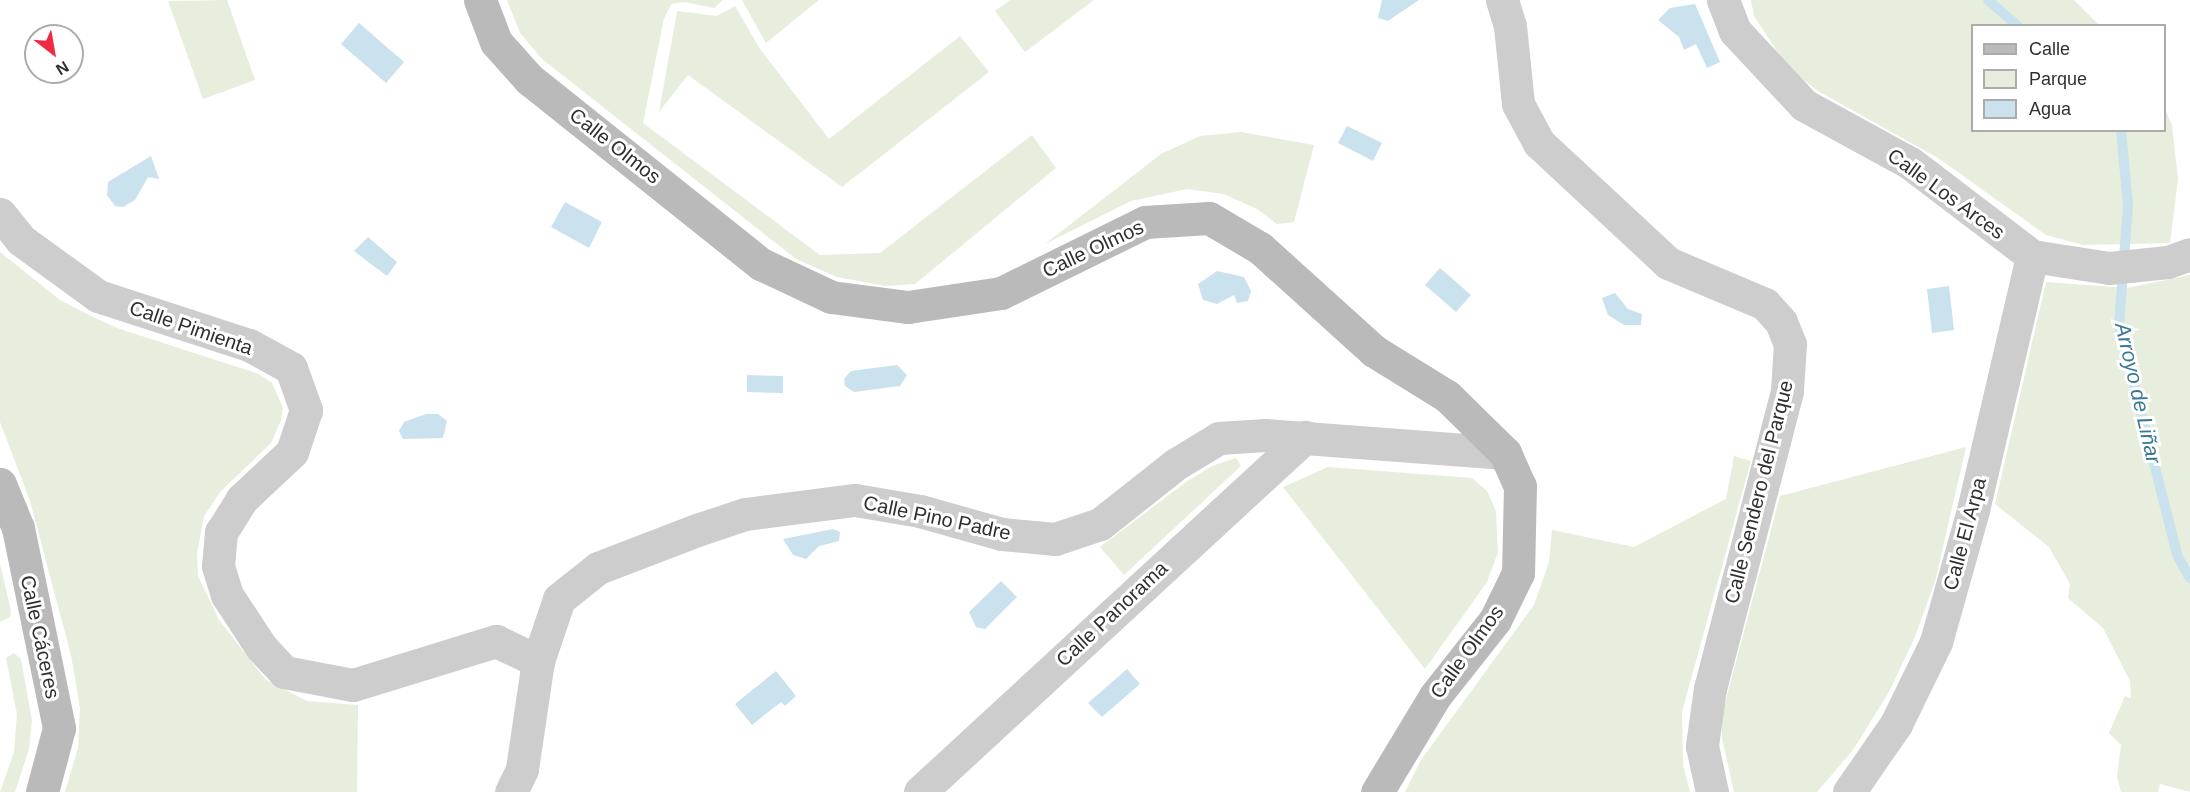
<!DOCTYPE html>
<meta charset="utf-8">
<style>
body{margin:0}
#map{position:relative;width:2190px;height:792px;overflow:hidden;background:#fff;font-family:Helvetica,sans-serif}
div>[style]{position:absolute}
.green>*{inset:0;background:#e7eedd}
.water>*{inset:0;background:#c9e2ee}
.stream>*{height:10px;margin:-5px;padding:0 5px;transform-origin:5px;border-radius:5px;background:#c9e2ee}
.street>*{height:33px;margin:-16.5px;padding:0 16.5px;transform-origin:16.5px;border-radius:16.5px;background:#cdcdcd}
.secondary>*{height:33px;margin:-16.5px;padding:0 16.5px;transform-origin:16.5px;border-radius:16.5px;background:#bababa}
span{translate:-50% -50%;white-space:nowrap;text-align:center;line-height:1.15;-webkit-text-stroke:6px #fff;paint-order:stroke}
.street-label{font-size:20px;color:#303030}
.water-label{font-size:21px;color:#387897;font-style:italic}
.legend{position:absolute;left:1971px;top:24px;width:195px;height:108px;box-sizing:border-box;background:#fff;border:2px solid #acacac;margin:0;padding:8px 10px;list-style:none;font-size:18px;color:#303030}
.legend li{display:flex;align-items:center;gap:12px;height:30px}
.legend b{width:30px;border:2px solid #acacac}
.north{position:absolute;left:24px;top:24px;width:60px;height:60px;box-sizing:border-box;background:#fff;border:2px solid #acacac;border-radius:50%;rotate:149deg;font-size:16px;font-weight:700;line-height:24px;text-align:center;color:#303030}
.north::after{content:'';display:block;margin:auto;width:21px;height:27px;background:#ef2a43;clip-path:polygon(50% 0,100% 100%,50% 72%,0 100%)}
</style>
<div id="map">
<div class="green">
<div style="clip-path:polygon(227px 0,255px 80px,203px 99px,168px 1px)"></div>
<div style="clip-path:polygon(507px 0,723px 0,714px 8px,684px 2px,671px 4px,664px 19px,643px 123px,820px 255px,880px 253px,1032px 135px,1056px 168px,915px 284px,885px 286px,837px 277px,796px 259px,542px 59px,520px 33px)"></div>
<div style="clip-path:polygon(742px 0,819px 0,766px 43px)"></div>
<div style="clip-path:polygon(1010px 0,1094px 0,1025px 52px,995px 11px)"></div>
<div style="clip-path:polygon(1751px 0,2074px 0,2099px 25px,1972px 26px,1972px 130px,2164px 130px,2165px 109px,2172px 125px,2178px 179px,2170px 243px,2083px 245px,2046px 235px,1938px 158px,1818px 91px,1788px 68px,1754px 16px)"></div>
<div style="clip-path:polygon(735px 6px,760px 49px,829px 139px,960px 36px,989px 72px,842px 187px,688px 75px,659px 112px,677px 11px,717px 16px)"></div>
<div style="clip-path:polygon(1241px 132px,1314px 145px,1294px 222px,1277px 224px,1257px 209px,1224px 194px,1187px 189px,1131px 201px,1045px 244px,1161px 154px,1200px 136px)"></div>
<div style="clip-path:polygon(0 252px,60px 300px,89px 315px,117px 328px,259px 374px,272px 383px,283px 408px,281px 420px,271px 443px,221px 491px,204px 516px,197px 554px,198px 576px,219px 620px,266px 680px,307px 701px,358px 705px,357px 792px,65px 792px,78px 748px,80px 708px,71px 655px,30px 501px,0 422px)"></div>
<div style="clip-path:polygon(2190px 275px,2190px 792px,2160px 784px,2158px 792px,2121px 792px,2117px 777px,2121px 745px,2109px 733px,2125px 696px,2131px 698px,2130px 681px,2103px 628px,2068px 598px,2070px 584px,2049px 547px,1995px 504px,2046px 282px,2127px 288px)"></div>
<div style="clip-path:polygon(1966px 447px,1935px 582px,1914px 639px,1889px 692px,1853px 750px,1817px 792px,1734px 792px,1722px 738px,1722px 714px,1780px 496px)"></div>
<div style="clip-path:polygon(1734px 456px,1751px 461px,1682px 712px,1683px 765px,1690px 792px,1405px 792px,1421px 760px,1534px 605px,1549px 562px,1552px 530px,1634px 547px,1726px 499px)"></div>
<div style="clip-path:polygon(1236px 458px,1241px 466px,1124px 575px,1100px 547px,1186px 482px,1212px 466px)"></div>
<div style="clip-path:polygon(1328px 467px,1472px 478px,1487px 491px,1496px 511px,1498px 552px,1487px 582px,1425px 669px,1283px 487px)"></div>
<div style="clip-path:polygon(0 564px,11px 611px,10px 617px,0 622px)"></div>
<div style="clip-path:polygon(14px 653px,21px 659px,32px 721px,29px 749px,15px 792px,0 792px,14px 752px,17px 714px,6px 658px)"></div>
</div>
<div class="water">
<div style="clip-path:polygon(1382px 0,1419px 0,1388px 21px,1378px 18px)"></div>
<div style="clip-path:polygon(1695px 4px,1720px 62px,1707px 68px,1696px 44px,1684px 50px,1679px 37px,1658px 20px,1670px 8px)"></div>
<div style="clip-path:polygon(359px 23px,404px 62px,386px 83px,341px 44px)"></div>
<div style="clip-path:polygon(1347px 126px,1382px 143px,1373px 161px,1338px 143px)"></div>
<div style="clip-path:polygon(151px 156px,159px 179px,148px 177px,135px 200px,123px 207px,115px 206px,107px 195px,108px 182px)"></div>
<div style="clip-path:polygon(565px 202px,602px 222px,589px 248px,551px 227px)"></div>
<div style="clip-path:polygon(368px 237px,397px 262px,387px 276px,354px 251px)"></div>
<div style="clip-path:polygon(1440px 268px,1471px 295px,1456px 312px,1425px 285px)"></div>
<div style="clip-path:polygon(1217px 271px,1244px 277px,1251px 291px,1248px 301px,1237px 303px,1234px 295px,1217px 304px,1203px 300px,1198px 284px)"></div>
<div style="clip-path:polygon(1949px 286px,1954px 330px,1932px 333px,1927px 289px)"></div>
<div style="clip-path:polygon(1615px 293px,1628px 309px,1642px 314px,1641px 325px,1624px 325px,1608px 315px,1602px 298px)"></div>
<div style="clip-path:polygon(897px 365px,907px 375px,900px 386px,854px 392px,845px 386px,844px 379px,851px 371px)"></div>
<div style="clip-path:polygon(747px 375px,783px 376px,783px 393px,747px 392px)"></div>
<div style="clip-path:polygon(426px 414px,438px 414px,447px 421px,443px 438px,403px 439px,399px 431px,404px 422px)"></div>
<div style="clip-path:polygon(833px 529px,840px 532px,839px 541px,819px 546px,806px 559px,793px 555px,783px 539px)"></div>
<div style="clip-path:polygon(1001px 581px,1017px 597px,985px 629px,976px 627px,969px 612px)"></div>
<div style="clip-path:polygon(1127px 669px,1140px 684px,1102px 717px,1088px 703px)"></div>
<div style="clip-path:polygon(776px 671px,796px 696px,785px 706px,781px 702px,752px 725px,735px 704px)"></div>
</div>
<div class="stream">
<div style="left:1988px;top:0;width:40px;rotate:41deg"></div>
<div style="left:2121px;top:130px;width:75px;rotate:84.7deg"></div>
<div style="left:2128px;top:205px;width:120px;rotate:94.3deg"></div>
<div style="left:2119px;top:325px;width:237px;rotate:75.8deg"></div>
<div style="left:2177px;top:555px;width:26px;rotate:61deg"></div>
</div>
<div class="street">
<div style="left:1502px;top:0;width:27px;rotate:73deg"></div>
<div style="left:1510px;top:26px;width:78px;rotate:84.1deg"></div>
<div style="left:1518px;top:104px;width:44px;rotate:61.7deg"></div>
<div style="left:1539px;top:143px;width:176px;rotate:42.9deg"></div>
<div style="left:1668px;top:263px;width:105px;rotate:22.9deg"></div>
<div style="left:1765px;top:304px;width:24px;rotate:48deg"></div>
<div style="left:1781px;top:322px;width:24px;rotate:68deg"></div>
<div style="left:1790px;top:344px;width:47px;rotate:93.7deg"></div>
<div style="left:1787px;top:391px;width:307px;rotate:104.5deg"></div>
<div style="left:1710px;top:688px;width:59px;rotate:97.9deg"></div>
<div style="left:1702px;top:746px;width:47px;rotate:77.7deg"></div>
<div style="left:1723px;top:0;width:33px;rotate:69deg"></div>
<div style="left:1735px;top:31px;width:101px;rotate:47deg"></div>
<div style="left:1804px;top:105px;width:121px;rotate:28.7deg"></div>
<div style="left:1910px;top:163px;width:153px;rotate:37.3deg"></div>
<div style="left:2032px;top:256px;width:78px;rotate:8.9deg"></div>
<div style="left:2109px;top:268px;width:59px;rotate:-5.8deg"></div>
<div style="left:2168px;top:262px;width:23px;rotate:-20deg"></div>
<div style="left:0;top:214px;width:33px;rotate:51deg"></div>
<div style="left:21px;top:240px;width:95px;rotate:36deg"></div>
<div style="left:98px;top:296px;width:159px;rotate:18deg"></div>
<div style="left:249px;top:345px;width:48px;rotate:28.7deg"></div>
<div style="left:291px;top:368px;width:45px;rotate:70.3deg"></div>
<div style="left:306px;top:410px;width:44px;rotate:108.4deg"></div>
<div style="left:292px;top:452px;width:69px;rotate:136.8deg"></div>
<div style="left:242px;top:499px;width:39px;rotate:122deg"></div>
<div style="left:221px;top:532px;width:34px;rotate:95deg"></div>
<div style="left:218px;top:566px;width:30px;rotate:73deg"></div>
<div style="left:227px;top:595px;width:62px;rotate:56.8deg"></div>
<div style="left:261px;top:647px;width:34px;rotate:47deg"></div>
<div style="left:284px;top:672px;width:70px;rotate:10.7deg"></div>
<div style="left:353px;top:685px;width:150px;rotate:-17.1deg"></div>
<div style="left:496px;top:641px;width:47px;rotate:25.5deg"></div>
<div style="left:511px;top:792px;width:25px;rotate:-64deg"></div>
<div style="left:522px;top:769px;width:109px;rotate:-81.6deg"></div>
<div style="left:538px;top:661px;width:65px;rotate:-71.3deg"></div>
<div style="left:559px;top:599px;width:50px;rotate:-38.5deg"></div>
<div style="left:598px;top:568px;width:106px;rotate:-21deg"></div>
<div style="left:697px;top:530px;width:51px;rotate:-18.4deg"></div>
<div style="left:745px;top:514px;width:111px;rotate:-7.3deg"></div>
<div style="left:855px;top:500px;width:66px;rotate:9.6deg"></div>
<div style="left:920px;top:511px;width:85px;rotate:15.7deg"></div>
<div style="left:1002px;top:534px;width:53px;rotate:5.4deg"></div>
<div style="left:1055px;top:539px;width:47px;rotate:-18.4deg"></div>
<div style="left:1100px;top:524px;width:97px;rotate:-38.3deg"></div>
<div style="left:1176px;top:464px;width:50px;rotate:-31.2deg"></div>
<div style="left:1219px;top:438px;width:46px;rotate:-3.7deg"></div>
<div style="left:1265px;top:435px;width:241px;rotate:4.3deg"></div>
<div style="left:920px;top:792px;width:524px;rotate:-42.68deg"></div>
<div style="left:1849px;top:792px;width:83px;rotate:-55.3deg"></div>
<div style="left:1896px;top:724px;width:91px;rotate:-64deg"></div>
<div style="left:1936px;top:642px;width:137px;rotate:-74.3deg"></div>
<div style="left:1973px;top:510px;width:261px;rotate:-76.9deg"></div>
</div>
<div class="secondary">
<div style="left:480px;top:0;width:45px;rotate:69.1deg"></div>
<div style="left:496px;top:42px;width:50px;rotate:48.3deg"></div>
<div style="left:529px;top:79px;width:297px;rotate:38.6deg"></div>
<div style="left:761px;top:264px;width:77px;rotate:25.2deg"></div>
<div style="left:831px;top:297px;width:78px;rotate:7.4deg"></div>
<div style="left:908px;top:307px;width:94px;rotate:-8.6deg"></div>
<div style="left:1001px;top:293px;width:161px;rotate:-26.2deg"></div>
<div style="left:1145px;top:222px;width:64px;rotate:-3.6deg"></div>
<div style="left:1209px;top:218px;width:59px;rotate:30.5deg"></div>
<div style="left:1260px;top:248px;width:154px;rotate:42.1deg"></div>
<div style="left:1374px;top:351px;width:86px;rotate:31.7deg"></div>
<div style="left:1447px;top:396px;width:81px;rotate:44.5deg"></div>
<div style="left:1505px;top:453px;width:36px;rotate:66deg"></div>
<div style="left:1520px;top:486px;width:87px;rotate:91.3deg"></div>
<div style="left:1518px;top:573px;width:52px;rotate:116.1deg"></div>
<div style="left:1495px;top:620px;width:97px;rotate:128.3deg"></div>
<div style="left:1435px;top:696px;width:112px;rotate:121.1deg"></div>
<div style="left:0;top:484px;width:48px;rotate:67.8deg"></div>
<div style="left:18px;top:528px;width:204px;rotate:78.4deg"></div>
<div style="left:59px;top:728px;width:66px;rotate:104.9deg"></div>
</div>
<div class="street-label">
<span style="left:615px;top:146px;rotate:38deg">Calle Olmos</span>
<span style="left:1946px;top:194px;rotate:36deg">Calle Los Arces</span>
<span style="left:1093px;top:249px;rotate:-25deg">Calle Olmos</span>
<span style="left:191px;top:328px;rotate:19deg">Calle Pimienta</span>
<span style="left:1759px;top:492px;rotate:-76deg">Calle Sendero del Parque</span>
<span style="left:937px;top:518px;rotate:12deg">Calle Pino Padre</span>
<span style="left:1965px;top:534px;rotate:-75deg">Calle El Arpa</span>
<span style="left:1112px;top:614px;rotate:-43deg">Calle Panorama</span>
<span style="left:40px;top:637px;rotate:78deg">Calle Cáceres</span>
<span style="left:1467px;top:652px;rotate:-54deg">Calle Olmos</span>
</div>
<div class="water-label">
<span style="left:2138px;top:393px;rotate:77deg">Arroyo de Liñar</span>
</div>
<ul class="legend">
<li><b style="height:8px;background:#bababa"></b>Calle</li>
<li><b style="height:16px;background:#e7eedd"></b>Parque</li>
<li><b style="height:16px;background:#c9e2ee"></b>Agua</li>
</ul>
<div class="north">N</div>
</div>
